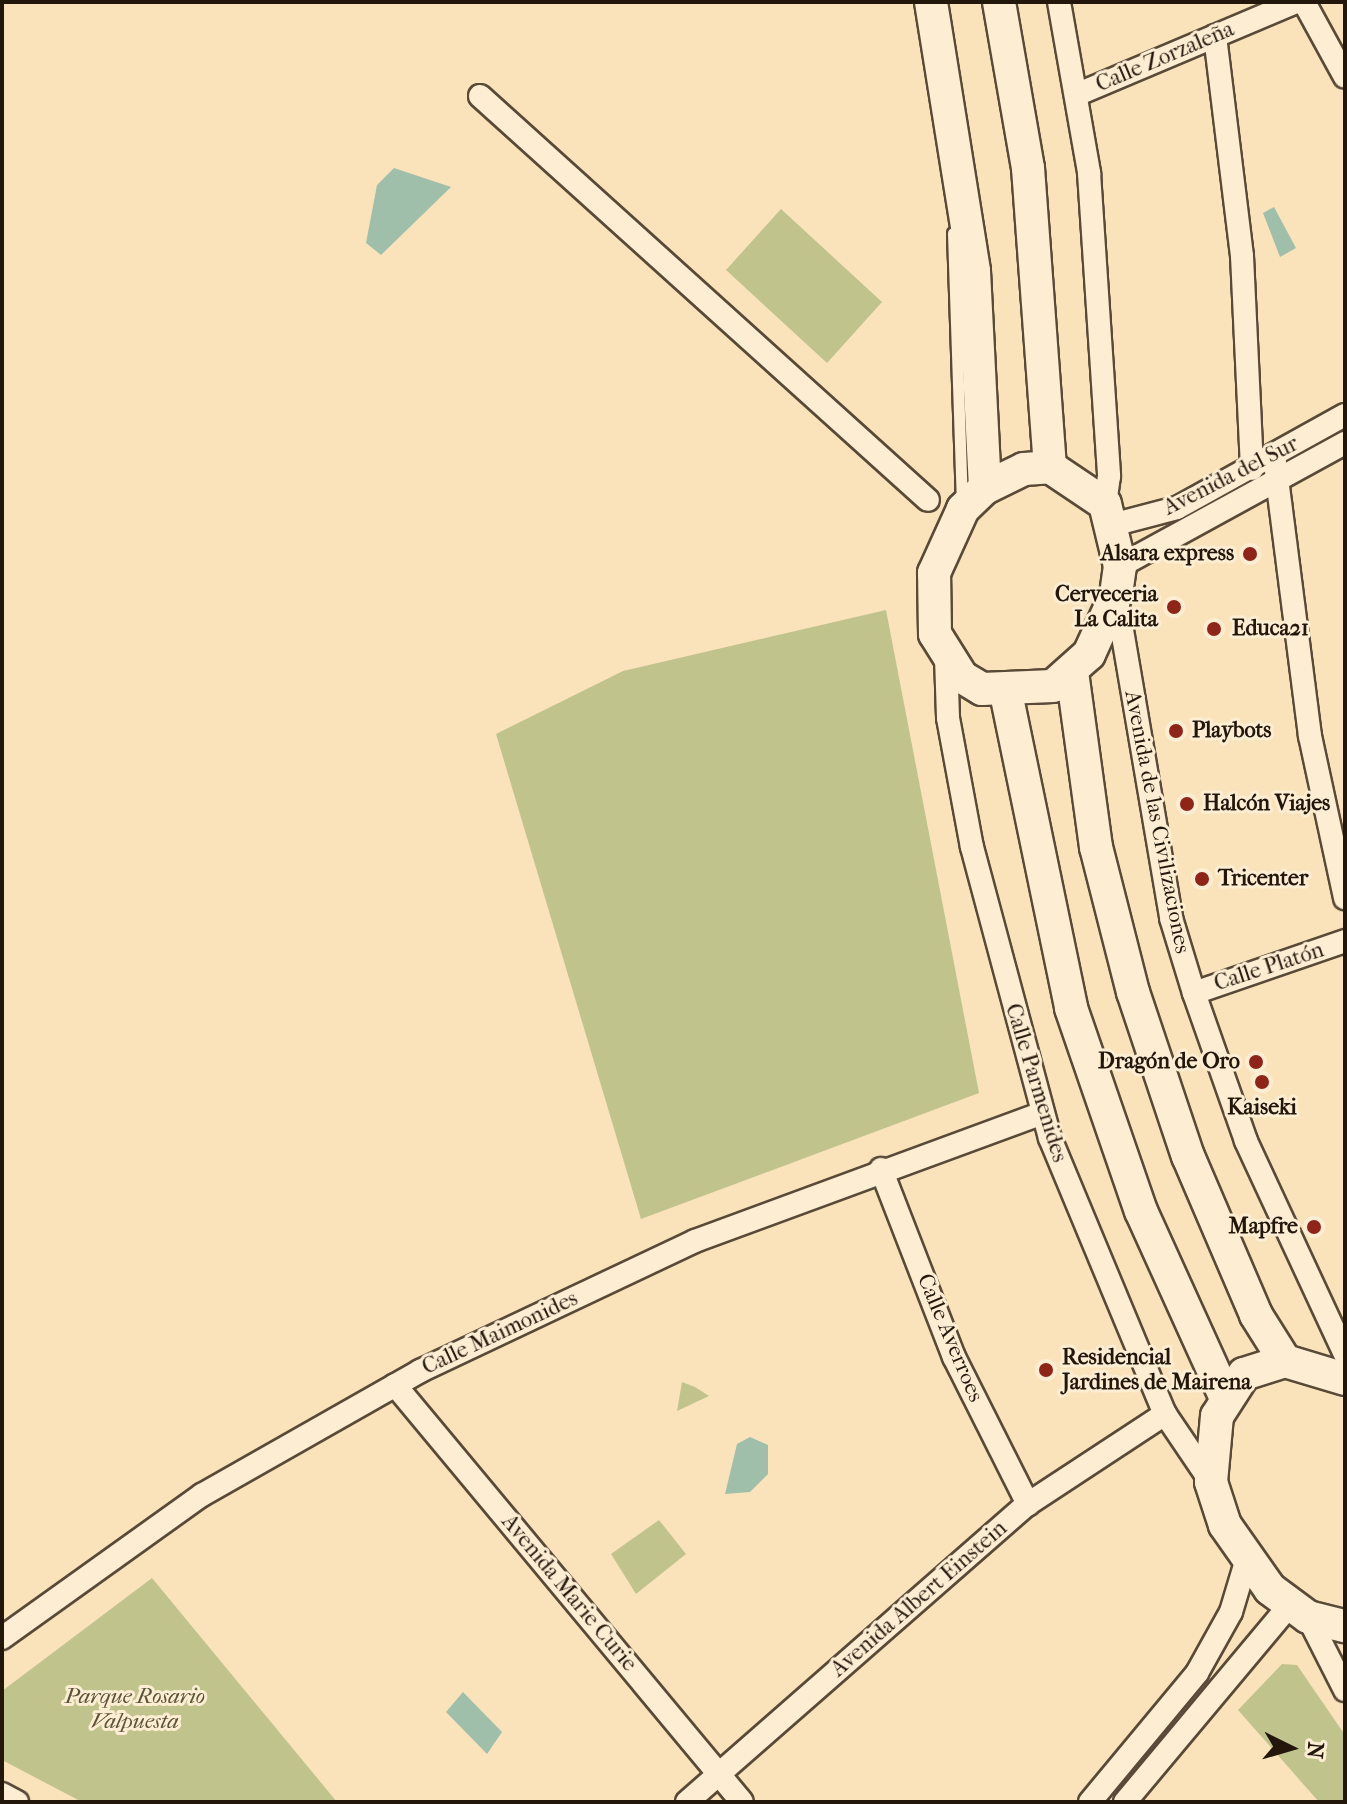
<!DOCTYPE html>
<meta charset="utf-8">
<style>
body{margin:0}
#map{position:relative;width:1347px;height:1804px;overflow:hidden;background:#fae3bb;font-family:"IM FELL French Canon",serif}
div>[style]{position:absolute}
.green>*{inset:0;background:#c1c38d}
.water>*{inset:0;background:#9fbfaa}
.roads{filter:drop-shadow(2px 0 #594a38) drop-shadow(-2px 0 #594a38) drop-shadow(0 2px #594a38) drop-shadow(0 -2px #594a38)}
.lane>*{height:11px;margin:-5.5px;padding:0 5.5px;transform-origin:5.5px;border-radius:5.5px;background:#fcedd3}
.street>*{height:22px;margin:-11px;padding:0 11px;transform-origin:11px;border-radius:11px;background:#fcedd3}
.secondary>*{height:32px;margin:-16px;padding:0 16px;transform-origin:16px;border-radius:16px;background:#fcedd3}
.dots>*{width:22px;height:22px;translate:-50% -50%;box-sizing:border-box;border:4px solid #fcedd3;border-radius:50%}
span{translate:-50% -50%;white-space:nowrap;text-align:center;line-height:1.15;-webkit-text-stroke:6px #fcedd3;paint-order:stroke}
.street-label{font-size:22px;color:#23170c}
.poi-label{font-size:22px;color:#23170c;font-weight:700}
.right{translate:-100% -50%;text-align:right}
.left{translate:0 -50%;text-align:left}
.park-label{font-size:22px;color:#5a5339;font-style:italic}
.frame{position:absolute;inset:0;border:4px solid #23170c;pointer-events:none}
.north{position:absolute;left:1251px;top:1708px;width:80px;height:80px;-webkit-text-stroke:6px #fcedd3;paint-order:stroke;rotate:95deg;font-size:22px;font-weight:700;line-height:32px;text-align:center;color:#23170c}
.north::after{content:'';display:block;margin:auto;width:28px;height:36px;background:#23170c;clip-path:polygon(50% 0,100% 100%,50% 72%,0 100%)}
</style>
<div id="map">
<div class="green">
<div style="clip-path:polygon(781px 209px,882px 302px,827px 363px,726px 270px)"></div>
<div style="clip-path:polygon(886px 610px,979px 1093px,641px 1219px,496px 734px,623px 671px)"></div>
<div style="clip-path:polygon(682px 1382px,695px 1387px,709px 1396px,677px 1411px)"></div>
<div style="clip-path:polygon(659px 1520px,686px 1554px,636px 1594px,611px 1554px)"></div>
<div style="clip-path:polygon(152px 1578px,337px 1802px,82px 1802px,2px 1760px,2px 1691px)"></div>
<div style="clip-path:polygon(1282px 1664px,1297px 1665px,1345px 1735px,1345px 1802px,1319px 1802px,1238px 1710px)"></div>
</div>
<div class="water">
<div style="clip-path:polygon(394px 168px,451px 187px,381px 255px,366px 243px,377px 185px)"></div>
<div style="clip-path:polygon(1274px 207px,1296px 248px,1280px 257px,1263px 213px)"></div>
<div style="clip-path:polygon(750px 1437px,768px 1445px,768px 1474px,750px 1492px,725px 1494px,737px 1444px)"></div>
<div style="clip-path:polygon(463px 1692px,502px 1732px,487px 1754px,446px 1712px)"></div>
</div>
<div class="roads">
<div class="lane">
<div style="left:953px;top:233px;width:270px;rotate:88.1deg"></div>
</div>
<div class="street">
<div style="left:1059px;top:2px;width:174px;rotate:80deg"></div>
<div style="left:1089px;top:173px;width:304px;rotate:86.2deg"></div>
<div style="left:1109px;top:476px;width:28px;rotate:98deg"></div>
<div style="left:1304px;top:2px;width:85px;rotate:61.3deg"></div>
<div style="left:1215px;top:36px;width:222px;rotate:83deg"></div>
<div style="left:1242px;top:256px;width:213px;rotate:87.3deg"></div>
<div style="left:1078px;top:94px;width:237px;rotate:-22.9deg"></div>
<div style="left:480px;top:96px;width:603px;rotate:42.04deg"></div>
<div style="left:1274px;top:455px;width:283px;rotate:82.7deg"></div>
<div style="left:1310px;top:736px;width:166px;rotate:77.8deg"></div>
<div style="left:1112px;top:525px;width:67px;rotate:-14.7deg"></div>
<div style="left:1177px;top:508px;width:192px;rotate:-29deg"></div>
<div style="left:1120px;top:566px;width:256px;rotate:-28.7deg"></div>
<div style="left:1116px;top:595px;width:328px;rotate:80.3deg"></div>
<div style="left:1171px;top:918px;width:78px;rotate:73deg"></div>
<div style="left:1194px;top:993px;width:157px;rotate:70.6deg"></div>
<div style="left:1246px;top:1141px;width:235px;rotate:65.1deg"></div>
<div style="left:946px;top:657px;width:61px;rotate:88.1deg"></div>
<div style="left:948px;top:718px;width:131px;rotate:79.5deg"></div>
<div style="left:972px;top:847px;width:301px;rotate:75deg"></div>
<div style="left:1050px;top:1138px;width:299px;rotate:67.4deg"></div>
<div style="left:1165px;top:1414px;width:82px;rotate:55.9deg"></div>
<div style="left:1194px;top:993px;width:160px;rotate:-19deg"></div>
<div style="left:881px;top:1169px;width:202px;rotate:68.8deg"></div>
<div style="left:954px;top:1357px;width:165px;rotate:63.3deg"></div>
<div style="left:395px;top:1385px;width:542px;rotate:50.23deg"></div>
<div style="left:1308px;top:1617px;width:82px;rotate:63.1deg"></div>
<div style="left:2px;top:1638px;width:246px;rotate:-35.6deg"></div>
<div style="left:202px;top:1495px;width:251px;rotate:-29.6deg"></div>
<div style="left:420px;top:1371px;width:304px;rotate:-25.3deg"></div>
<div style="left:695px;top:1241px;width:370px;rotate:-20.2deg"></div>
<div style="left:2px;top:1794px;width:17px;rotate:28deg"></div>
<div style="left:687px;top:1802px;width:453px;rotate:-41.2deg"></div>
<div style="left:1028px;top:1504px;width:164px;rotate:-33.3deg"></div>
<div style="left:1090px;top:1802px;width:168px;rotate:-50.3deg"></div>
<div style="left:1197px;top:1673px;width:70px;rotate:-60.9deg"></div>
<div style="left:1231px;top:1612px;width:52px;rotate:-73.3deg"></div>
<div style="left:1125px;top:1802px;width:257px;rotate:-50.1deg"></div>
</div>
<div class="secondary">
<div style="left:931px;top:2px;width:272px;rotate:80.9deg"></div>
<div style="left:974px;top:271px;width:217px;rotate:87.1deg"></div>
<div style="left:999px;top:2px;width:169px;rotate:80.1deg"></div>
<div style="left:1028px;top:168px;width:300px;rotate:85.8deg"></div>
<div style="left:1050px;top:467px;width:66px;rotate:33.9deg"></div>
<div style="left:1105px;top:504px;width:64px;rotate:76.4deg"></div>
<div style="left:1120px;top:566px;width:29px;rotate:98deg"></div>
<div style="left:1116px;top:595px;width:65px;rotate:114.6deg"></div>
<div style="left:1089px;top:654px;width:48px;rotate:138.4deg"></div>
<div style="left:1053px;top:686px;width:71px;rotate:177.6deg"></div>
<div style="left:982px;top:689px;width:23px;rotate:-149deg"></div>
<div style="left:962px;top:677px;width:51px;rotate:-122.1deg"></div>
<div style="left:935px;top:634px;width:61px;rotate:-90.9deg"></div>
<div style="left:934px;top:573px;width:70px;rotate:-65.6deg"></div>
<div style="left:963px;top:509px;width:30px;rotate:-44deg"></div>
<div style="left:985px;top:488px;width:43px;rotate:-26deg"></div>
<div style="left:1024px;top:469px;width:26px;rotate:-4deg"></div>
<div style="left:1072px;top:672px;width:177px;rotate:82.2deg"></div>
<div style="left:1096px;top:847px;width:150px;rotate:75.7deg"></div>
<div style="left:1133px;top:992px;width:173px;rotate:71.5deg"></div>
<div style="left:1188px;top:1156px;width:173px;rotate:66.8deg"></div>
<div style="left:1256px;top:1315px;width:54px;rotate:57.8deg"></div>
<div style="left:1006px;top:693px;width:322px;rotate:78.3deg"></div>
<div style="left:1071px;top:1008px;width:215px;rotate:71deg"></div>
<div style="left:1141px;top:1211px;width:205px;rotate:65.6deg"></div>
<div style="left:1345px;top:1379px;width:63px;rotate:-163.3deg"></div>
<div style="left:1285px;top:1361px;width:43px;rotate:162.4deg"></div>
<div style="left:1244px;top:1374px;width:50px;rotate:122.7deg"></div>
<div style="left:1217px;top:1416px;width:66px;rotate:95.2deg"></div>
<div style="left:1211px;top:1482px;width:45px;rotate:72deg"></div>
<div style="left:1225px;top:1525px;width:78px;rotate:54.9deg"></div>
<div style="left:1270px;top:1589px;width:47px;rotate:36.4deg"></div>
<div style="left:1308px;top:1617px;width:38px;rotate:14deg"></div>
</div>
</div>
<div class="dots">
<div style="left:1250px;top:554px;background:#8f2418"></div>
<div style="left:1174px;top:607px;background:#8f2418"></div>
<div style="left:1214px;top:629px;background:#8f2418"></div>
<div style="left:1176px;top:731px;background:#8f2418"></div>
<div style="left:1187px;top:804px;background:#8f2418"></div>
<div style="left:1202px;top:879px;background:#8f2418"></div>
<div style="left:1256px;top:1062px;background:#8f2418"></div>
<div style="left:1262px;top:1082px;background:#8f2418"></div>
<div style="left:1314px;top:1227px;background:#8f2418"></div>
<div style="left:1046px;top:1370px;background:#8f2418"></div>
</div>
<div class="street-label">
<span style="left:1165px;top:57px;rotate:-23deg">Calle Zorzaleña</span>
<span style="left:1231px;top:476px;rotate:-27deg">Avenida del Sur</span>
<span style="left:1157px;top:822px;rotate:79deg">Avenida de las Civilizaciones</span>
<span style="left:1269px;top:967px;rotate:-18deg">Calle Platón</span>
<span style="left:1036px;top:1083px;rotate:73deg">Calle Parmenides</span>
<span style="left:500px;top:1333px;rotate:-25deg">Calle Maimonides</span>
<span style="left:950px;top:1338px;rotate:67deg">Calle Averroes</span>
<span style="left:569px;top:1593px;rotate:50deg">Avenida Marie Curie</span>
<span style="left:919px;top:1599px;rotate:-41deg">Avenida Albert Einstein</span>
</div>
<div class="poi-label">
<span class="right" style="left:1234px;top:554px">Alsara express</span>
<span class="right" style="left:1158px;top:607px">Cerveceria<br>La Calita</span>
<span class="left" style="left:1232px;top:629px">Educa21</span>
<span class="left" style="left:1192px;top:731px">Playbots</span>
<span class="left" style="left:1203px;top:804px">Halcón Viajes</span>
<span class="left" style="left:1218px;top:879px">Tricenter</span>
<span class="right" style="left:1240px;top:1062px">Dragón de Oro</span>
<span style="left:1262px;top:1108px">Kaiseki</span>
<span class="right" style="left:1298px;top:1227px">Mapfre</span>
<span class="left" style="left:1062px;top:1370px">Residencial<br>Jardines de Mairena</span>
</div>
<div class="park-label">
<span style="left:135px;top:1709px">Parque Rosario<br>Valpuesta</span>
</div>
<div class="frame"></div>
<div class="north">N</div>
</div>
